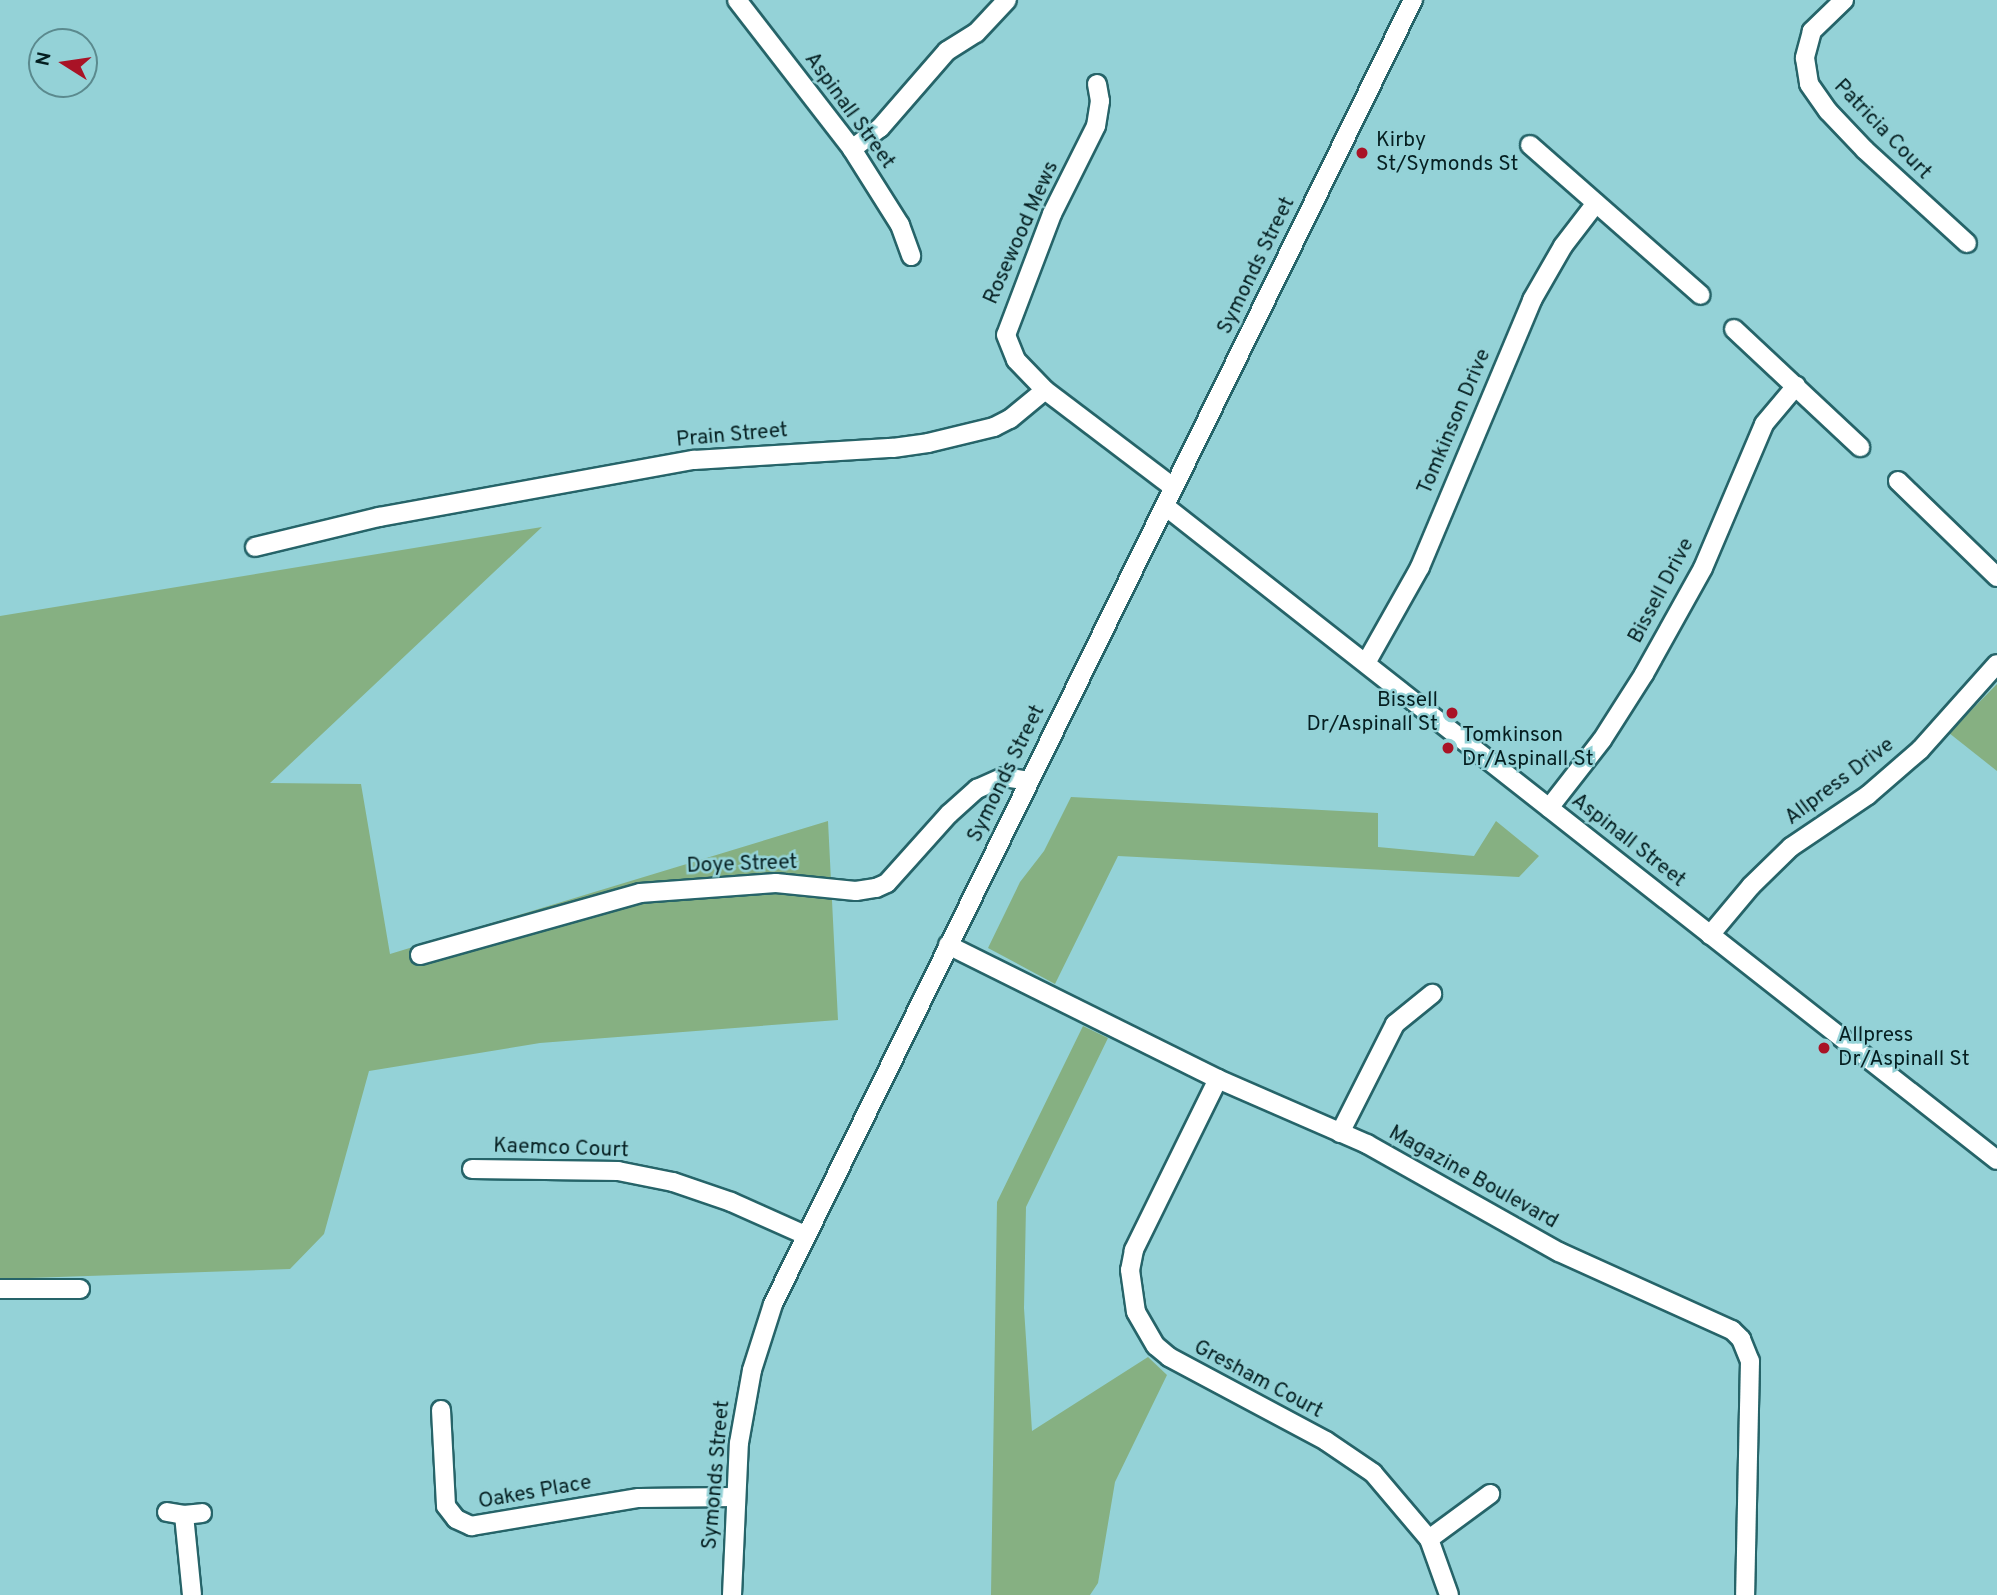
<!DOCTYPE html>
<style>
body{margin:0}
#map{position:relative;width:1997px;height:1595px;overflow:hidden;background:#94d2d7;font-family:Overpass,sans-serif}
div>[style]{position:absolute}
.green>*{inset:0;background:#86b082}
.roads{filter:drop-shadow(2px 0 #266469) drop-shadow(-2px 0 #266469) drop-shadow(0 2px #266469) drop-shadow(0 -2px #266469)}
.street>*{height:18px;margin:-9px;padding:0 9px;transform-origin:9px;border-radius:9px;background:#fff}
.dots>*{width:19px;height:19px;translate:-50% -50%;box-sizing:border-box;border:4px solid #94d2d7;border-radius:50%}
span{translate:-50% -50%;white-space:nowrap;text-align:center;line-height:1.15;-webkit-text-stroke:5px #94d2d7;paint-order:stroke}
.street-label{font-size:21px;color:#051f21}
.poi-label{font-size:21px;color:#051f21}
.left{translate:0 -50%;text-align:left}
.right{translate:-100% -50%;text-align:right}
.north{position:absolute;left:28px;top:28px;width:70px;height:70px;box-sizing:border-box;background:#94d2d7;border:2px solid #5b8a8e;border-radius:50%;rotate:282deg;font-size:19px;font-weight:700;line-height:28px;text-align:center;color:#051f21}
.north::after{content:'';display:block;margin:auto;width:24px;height:32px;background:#a91326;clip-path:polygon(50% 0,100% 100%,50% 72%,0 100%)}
</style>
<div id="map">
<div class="green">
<div style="clip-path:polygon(542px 527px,270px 783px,361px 784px,390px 954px,828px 821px,838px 1020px,540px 1043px,369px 1071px,324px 1234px,290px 1269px,0 1279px,0 616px)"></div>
<div style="clip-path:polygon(1997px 684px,1997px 771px,1949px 733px)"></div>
<div style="clip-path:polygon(1071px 797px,1378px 813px,1378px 847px,1474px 856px,1496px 821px,1539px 856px,1519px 877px,1118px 856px,1055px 984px,988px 948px,1020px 882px,1044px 851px)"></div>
<div style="clip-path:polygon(1083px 1026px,1108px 1038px,1026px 1207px,1024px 1308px,1032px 1431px,1148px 1357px,1167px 1375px,1115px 1482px,1098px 1583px,1090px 1595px,991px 1595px,997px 1202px)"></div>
</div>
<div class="roads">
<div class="street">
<div style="left:737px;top:0;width:188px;rotate:52.3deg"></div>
<div style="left:852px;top:149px;width:90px;rotate:57.7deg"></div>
<div style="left:900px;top:225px;width:33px;rotate:70deg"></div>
<div style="left:1844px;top:0;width:45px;rotate:135.9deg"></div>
<div style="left:1812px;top:31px;width:28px;rotate:105deg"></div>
<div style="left:1805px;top:58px;width:26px;rotate:81deg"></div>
<div style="left:1809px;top:84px;width:33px;rotate:55deg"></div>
<div style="left:1828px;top:111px;width:54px;rotate:46.5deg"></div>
<div style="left:1865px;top:150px;width:138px;rotate:42.4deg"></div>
<div style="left:1097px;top:84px;width:17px;rotate:80deg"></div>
<div style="left:1100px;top:101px;width:25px;rotate:99deg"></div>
<div style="left:1096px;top:126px;width:98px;rotate:116.6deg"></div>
<div style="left:1052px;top:214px;width:129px;rotate:110.8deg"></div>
<div style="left:1006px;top:335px;width:27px;rotate:68deg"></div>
<div style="left:1016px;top:360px;width:42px;rotate:46deg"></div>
<div style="left:1045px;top:390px;width:161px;rotate:37.2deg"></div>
<div style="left:1530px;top:145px;width:227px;rotate:41.3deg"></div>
<div style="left:852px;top:149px;width:35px;rotate:-37deg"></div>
<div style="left:880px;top:128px;width:102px;rotate:-49deg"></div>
<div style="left:947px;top:51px;width:34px;rotate:-32deg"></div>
<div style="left:976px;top:33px;width:45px;rotate:-46.8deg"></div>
<div style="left:1734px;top:329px;width:173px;rotate:43.1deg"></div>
<div style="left:1898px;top:481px;width:138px;rotate:44.1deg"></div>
<div style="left:1165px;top:506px;width:1058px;rotate:38.17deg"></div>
<div style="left:255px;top:547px;width:128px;rotate:-13.6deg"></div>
<div style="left:379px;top:517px;width:320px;rotate:-10.3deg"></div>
<div style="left:694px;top:460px;width:199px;rotate:-3.5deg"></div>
<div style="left:893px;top:448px;width:35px;rotate:-8deg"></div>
<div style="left:928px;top:443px;width:68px;rotate:-13.6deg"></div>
<div style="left:994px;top:427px;width:18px;rotate:-27deg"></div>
<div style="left:1010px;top:419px;width:45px;rotate:-39.6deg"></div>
<div style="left:1366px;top:663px;width:110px;rotate:-60.6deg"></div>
<div style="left:1420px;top:567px;width:290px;rotate:-67.2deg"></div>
<div style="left:1532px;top:300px;width:62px;rotate:-60.1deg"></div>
<div style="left:1563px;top:246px;width:54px;rotate:-52.5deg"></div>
<div style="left:1549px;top:808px;width:86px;rotate:-52.1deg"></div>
<div style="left:1602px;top:740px;width:78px;rotate:-57.5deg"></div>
<div style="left:1644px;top:674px;width:121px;rotate:-60.9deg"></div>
<div style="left:1703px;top:568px;width:156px;rotate:-67deg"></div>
<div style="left:1764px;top:424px;width:50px;rotate:-49.9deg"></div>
<div style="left:1710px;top:935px;width:64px;rotate:-50.1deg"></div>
<div style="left:1751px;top:886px;width:56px;rotate:-44.3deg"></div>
<div style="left:1791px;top:847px;width:93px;rotate:-34deg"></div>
<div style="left:1868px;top:795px;width:69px;rotate:-40.9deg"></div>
<div style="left:1920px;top:750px;width:115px;rotate:-48.2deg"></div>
<div style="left:948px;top:945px;width:301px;rotate:26.4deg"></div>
<div style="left:1218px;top:1079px;width:163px;rotate:23.6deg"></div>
<div style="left:1367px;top:1144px;width:220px;rotate:29.4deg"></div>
<div style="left:1559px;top:1252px;width:190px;rotate:24.3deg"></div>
<div style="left:1732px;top:1330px;width:13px;rotate:45deg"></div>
<div style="left:1741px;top:1339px;width:24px;rotate:68deg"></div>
<div style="left:1750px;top:1361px;width:234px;rotate:91.2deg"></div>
<div style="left:420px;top:955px;width:229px;rotate:-15.7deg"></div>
<div style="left:640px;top:893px;width:136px;rotate:-4.2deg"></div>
<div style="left:776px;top:883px;width:80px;rotate:5.7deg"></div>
<div style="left:856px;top:891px;width:20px;rotate:-9deg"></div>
<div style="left:876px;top:888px;width:12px;rotate:-24deg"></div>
<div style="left:887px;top:883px;width:93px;rotate:-48.1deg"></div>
<div style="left:949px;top:814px;width:38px;rotate:-42deg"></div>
<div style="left:977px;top:789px;width:30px;rotate:-24deg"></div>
<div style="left:1004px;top:777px;width:25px;rotate:9deg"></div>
<div style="left:1218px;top:1079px;width:191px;rotate:116.2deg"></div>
<div style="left:1134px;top:1250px;width:20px;rotate:101deg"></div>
<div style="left:1130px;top:1270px;width:42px;rotate:81.9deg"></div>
<div style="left:1136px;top:1312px;width:39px;rotate:60deg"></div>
<div style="left:1156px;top:1346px;width:17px;rotate:40deg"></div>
<div style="left:1169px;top:1357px;width:178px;rotate:28.1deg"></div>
<div style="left:1326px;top:1441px;width:57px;rotate:34.2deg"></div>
<div style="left:1373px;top:1473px;width:87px;rotate:49.7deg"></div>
<div style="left:1429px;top:1539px;width:59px;rotate:70.3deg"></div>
<div style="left:1340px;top:1133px;width:122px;rotate:-63.2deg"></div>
<div style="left:1395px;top:1024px;width:48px;rotate:-39deg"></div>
<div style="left:472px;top:1169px;width:146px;rotate:0.8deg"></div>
<div style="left:618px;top:1171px;width:56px;rotate:11.3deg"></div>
<div style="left:673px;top:1182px;width:61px;rotate:19deg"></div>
<div style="left:731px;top:1202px;width:81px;rotate:24deg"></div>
<div style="left:0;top:1289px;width:80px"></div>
<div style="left:441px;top:1410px;width:96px;rotate:87deg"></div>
<div style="left:446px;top:1506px;width:16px;rotate:52deg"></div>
<div style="left:456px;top:1519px;width:17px;rotate:25deg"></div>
<div style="left:471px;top:1526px;width:170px;rotate:-9.5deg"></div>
<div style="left:639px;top:1498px;width:96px;rotate:-0.6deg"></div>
<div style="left:167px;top:1512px;width:17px;rotate:10deg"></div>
<div style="left:184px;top:1515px;width:18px;rotate:-6deg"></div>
<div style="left:184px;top:1515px;width:80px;rotate:84.3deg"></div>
<div style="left:1429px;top:1539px;width:76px;rotate:-36.4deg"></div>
<div style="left:732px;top:1595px;width:152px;rotate:-87.4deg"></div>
<div style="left:739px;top:1443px;width:74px;rotate:-79.9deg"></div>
<div style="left:752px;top:1370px;width:69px;rotate:-72.3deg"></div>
<div style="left:773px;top:1304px;width:1453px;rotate:-63.86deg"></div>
</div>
</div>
<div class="dots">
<div style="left:1362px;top:153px;background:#a91326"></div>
<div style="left:1452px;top:713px;background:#a91326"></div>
<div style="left:1448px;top:748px;background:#a91326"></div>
<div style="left:1824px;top:1048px;background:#a91326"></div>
</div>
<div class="street-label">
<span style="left:849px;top:111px;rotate:54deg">Aspinall Street</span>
<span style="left:1882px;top:130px;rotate:46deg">Patricia Court</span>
<span style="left:1022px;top:233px;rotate:-66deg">Rosewood Mews</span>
<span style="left:1257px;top:266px;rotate:-64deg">Symonds Street</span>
<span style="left:1455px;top:422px;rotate:-67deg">Tomkinson Drive</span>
<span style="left:732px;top:436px;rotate:-5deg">Prain Street</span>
<span style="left:1662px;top:591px;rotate:-62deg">Bissell Drive</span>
<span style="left:1007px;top:774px;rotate:-64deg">Symonds Street</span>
<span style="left:1840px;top:782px;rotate:-37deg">Allpress Drive</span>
<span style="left:1628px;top:841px;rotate:38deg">Aspinall Street</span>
<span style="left:742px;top:865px;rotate:-2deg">Doye Street</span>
<span style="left:561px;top:1149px;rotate:2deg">Kaemco Court</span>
<span style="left:1473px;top:1178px;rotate:29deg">Magazine Boulevard</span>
<span style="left:1258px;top:1380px;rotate:28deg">Gresham Court</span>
<span style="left:717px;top:1475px;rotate:-85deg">Symonds Street</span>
<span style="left:535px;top:1493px;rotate:-10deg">Oakes Place</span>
</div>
<div class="poi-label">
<span class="left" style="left:1376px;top:153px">Kirby<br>St/Symonds St</span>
<span class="right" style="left:1438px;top:713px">Bissell<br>Dr/Aspinall St</span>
<span class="left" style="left:1462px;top:748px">Tomkinson<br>Dr/Aspinall St</span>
<span class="left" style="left:1838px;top:1048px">Allpress<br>Dr/Aspinall St</span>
</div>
<div class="north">N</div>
</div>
